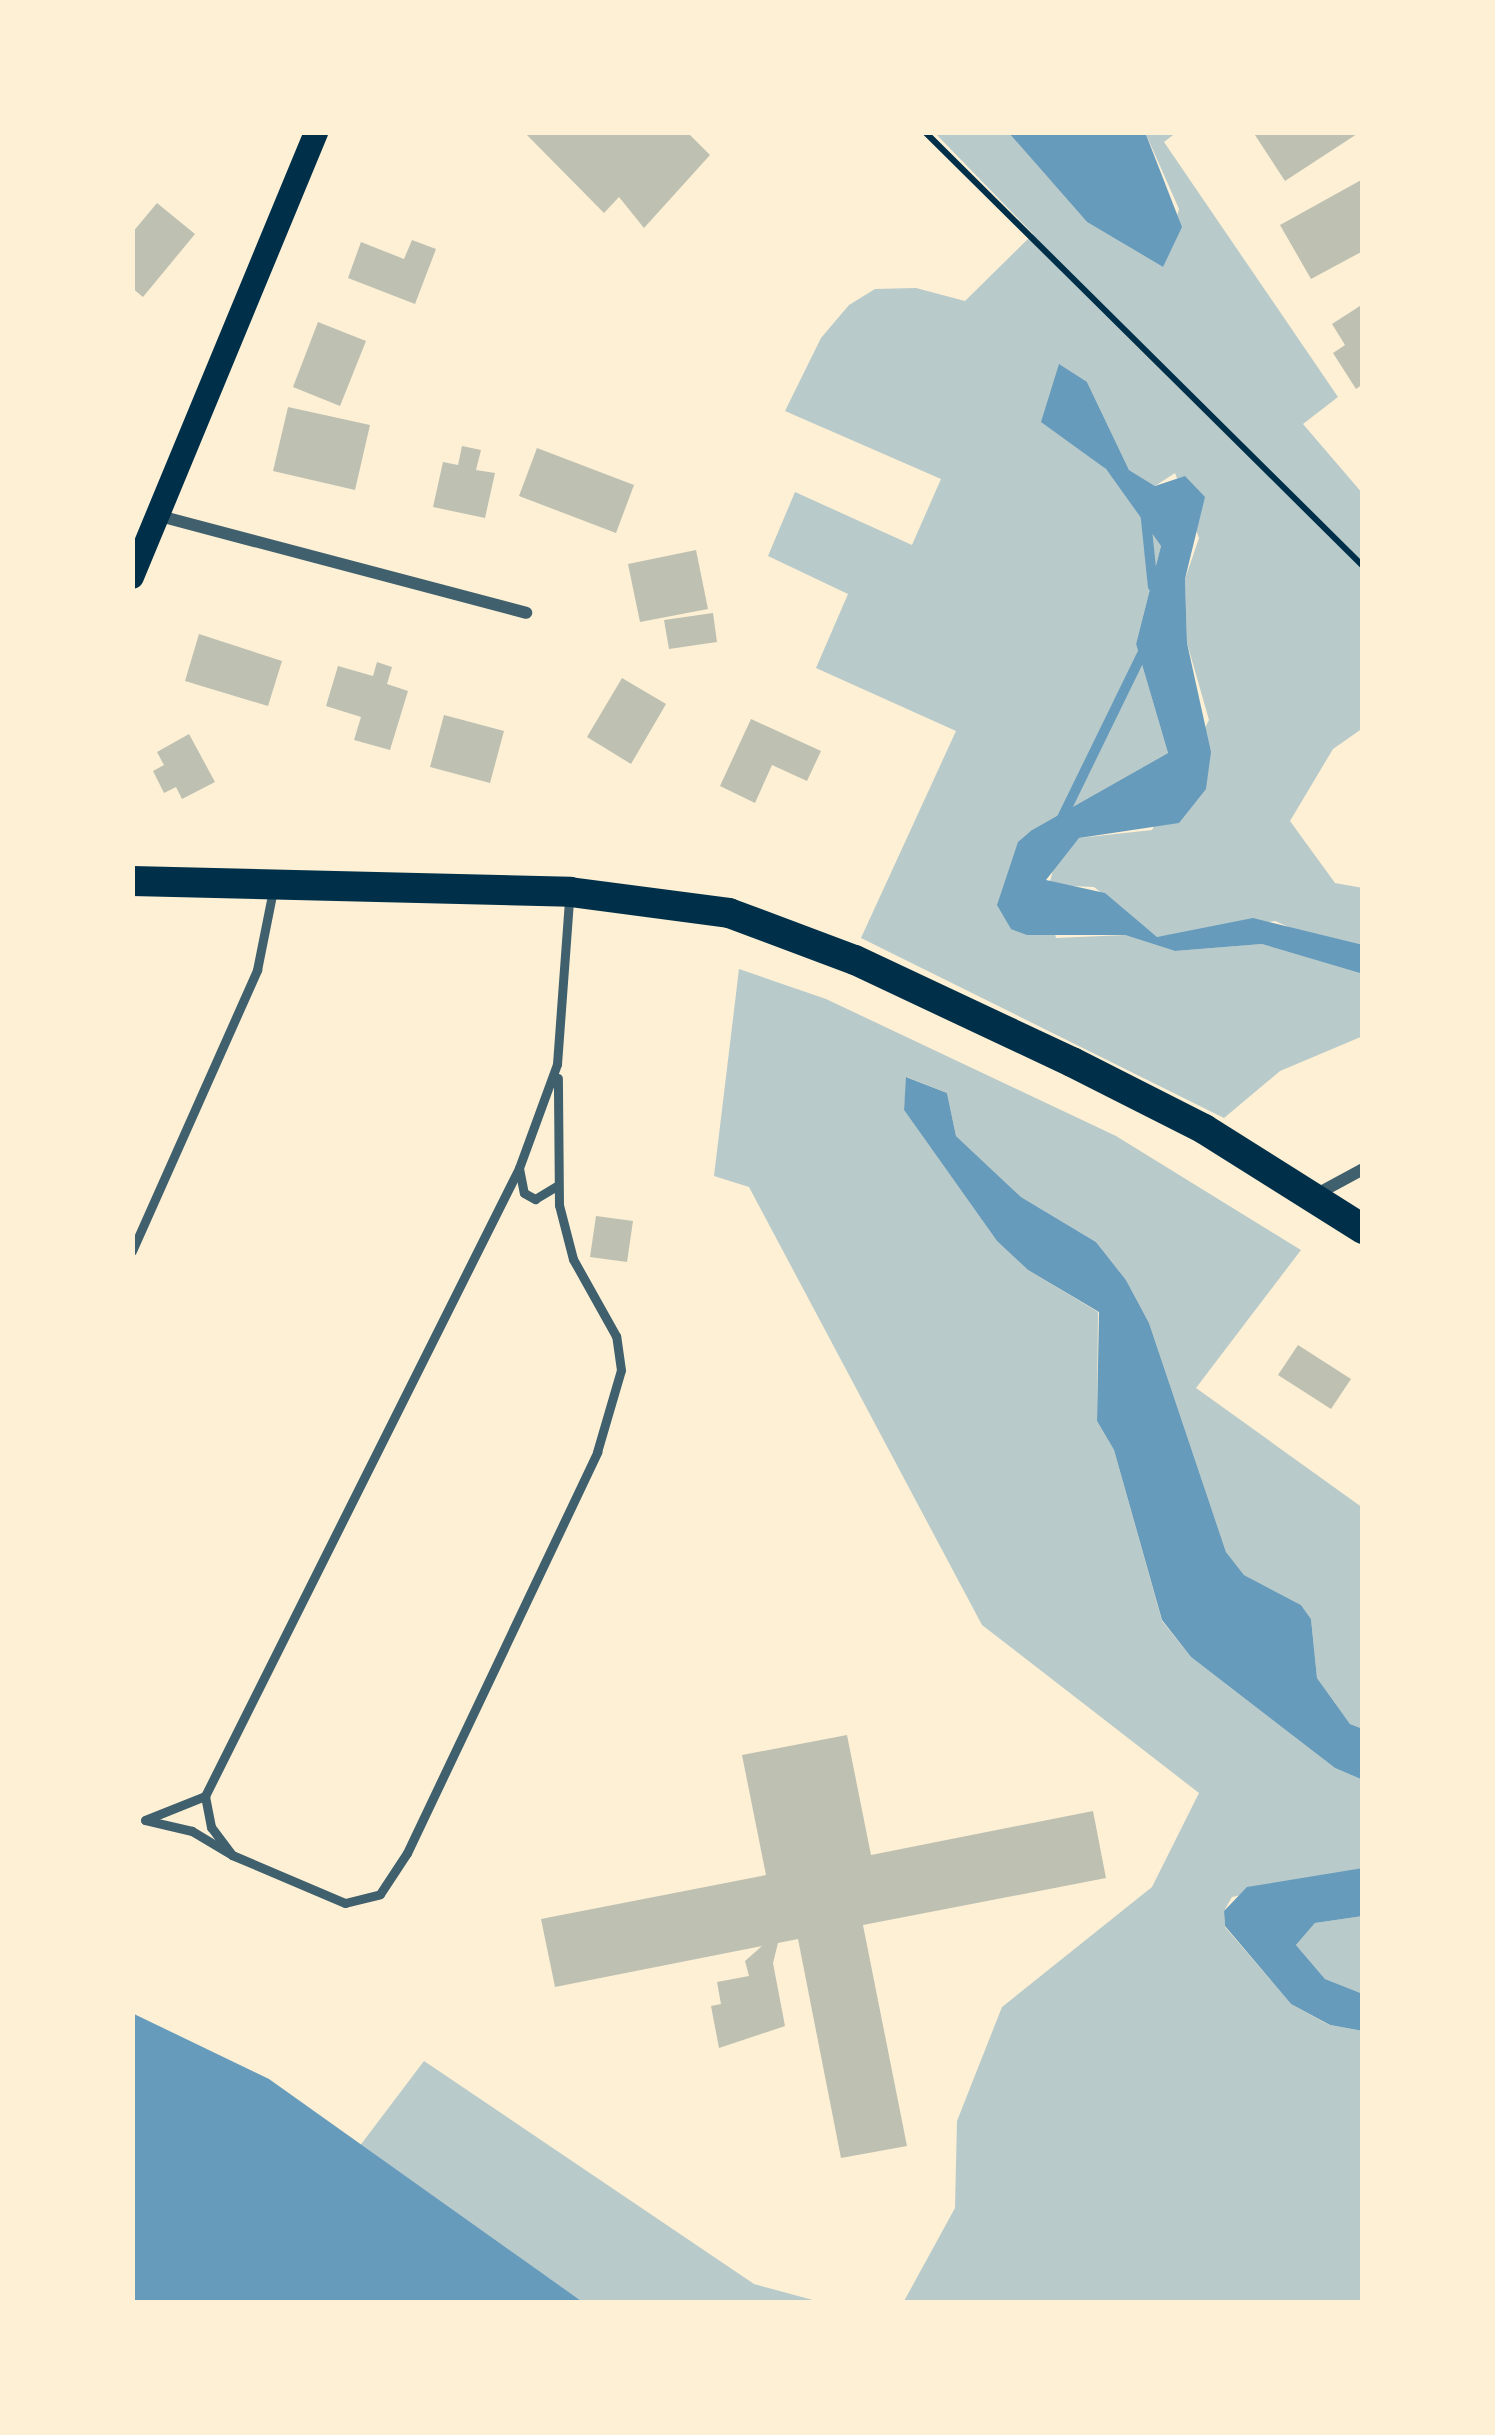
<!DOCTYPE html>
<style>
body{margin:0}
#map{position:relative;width:1495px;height:2435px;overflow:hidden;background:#fdf0d5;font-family:"IBM Plex Sans",sans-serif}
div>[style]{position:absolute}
.green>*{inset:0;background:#b9caca}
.water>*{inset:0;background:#669bbc}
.stream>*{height:10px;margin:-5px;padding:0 5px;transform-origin:5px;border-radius:5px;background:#669bbc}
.building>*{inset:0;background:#bec0b2}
.path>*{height:6px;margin:-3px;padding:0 3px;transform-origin:3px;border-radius:3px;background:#003049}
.service>*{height:9px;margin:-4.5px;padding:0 4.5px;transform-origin:4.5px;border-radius:4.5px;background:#3f606c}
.minor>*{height:12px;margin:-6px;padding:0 6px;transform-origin:6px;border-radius:6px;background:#3f606c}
.secondary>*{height:24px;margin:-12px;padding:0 12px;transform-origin:12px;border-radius:12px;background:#003049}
.primary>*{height:30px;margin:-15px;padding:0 15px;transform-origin:15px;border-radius:15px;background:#003049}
span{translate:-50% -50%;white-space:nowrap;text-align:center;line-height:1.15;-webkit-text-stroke:9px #fdf0d5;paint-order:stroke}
.frame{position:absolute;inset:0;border:135px solid #fdf0d5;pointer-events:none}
</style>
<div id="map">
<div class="green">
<div style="clip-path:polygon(934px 132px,1008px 132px,1087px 222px,1163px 267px,1179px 209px,1145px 132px,1177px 132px,1164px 142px,1338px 397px,1303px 424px,1363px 494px,1363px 728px,1333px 749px,1290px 821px,1335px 883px,1363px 888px,1363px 945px,1319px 940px,1275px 921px,1157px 937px,1094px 887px,1049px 885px,1056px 859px,1079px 838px,1152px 830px,1209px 720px,1187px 643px,1185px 579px,1199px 538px,1175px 473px,1155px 486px,1129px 470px,1087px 382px,1051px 424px,1106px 469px,1161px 546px,1136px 644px,1168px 753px,1032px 830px,1056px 938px,1125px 935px,1175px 951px,1262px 944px,1363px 974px,1363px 1036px,1280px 1071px,1224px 1118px,861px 938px,956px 731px,816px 668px,848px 594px,768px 556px,795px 492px,912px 545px,941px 479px,785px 411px,821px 338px,849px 305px,875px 289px,916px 288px,965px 301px,1033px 234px)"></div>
<div style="clip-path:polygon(739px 969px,826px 999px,1116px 1136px,1301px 1250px,1196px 1388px,1363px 1508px,1363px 1729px,1350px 1724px,1317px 1678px,1311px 1619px,1301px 1605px,1244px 1575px,1226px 1552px,1149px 1323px,1126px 1280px,1096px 1242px,1021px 1197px,956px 1136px,947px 1093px,907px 1077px,904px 1110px,997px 1241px,1028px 1270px,1098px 1312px,1097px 1421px,1114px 1450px,1162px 1621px,1191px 1657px,1335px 1768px,1363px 1780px,1363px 1868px,1232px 1897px,1224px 1911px,1225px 1927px,1291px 2004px,1329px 2025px,1363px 2031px,1363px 2303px,903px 2303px,955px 2208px,957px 2121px,1002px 2007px,1152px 1887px,1199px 1793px,982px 1625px,749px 1187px,714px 1176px)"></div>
<div style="clip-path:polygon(1363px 1916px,1363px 1994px,1325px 1979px,1296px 1945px,1315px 1923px)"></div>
<div style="clip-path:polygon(424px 2061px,754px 2284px,824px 2303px,584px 2303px,359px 2147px)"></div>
</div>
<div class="water">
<div style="clip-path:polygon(1008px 132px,1145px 132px,1182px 227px,1163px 267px,1087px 222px)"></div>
<div style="clip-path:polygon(1059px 364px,1087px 382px,1129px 470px,1155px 486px,1185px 476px,1205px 497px,1185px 579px,1187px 643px,1211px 752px,1206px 789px,1179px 823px,1079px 838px,1046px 880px,1105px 893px,1157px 937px,1253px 918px,1363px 945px,1363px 974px,1262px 944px,1175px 951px,1125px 935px,1027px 935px,1011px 929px,997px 905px,1018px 842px,1032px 830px,1168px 753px,1136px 644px,1161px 546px,1106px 469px,1041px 422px)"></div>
<div style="clip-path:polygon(906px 1077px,947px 1093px,956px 1136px,1021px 1197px,1096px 1242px,1126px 1280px,1149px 1323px,1226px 1552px,1244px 1575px,1301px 1605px,1311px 1619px,1317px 1678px,1350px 1724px,1363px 1729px,1363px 1780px,1335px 1768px,1191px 1657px,1162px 1620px,1114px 1450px,1097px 1421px,1099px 1312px,1028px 1270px,997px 1241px,904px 1110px)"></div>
<div style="clip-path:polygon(1363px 1868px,1363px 1916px,1315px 1923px,1296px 1945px,1325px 1979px,1363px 1994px,1363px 2031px,1330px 2025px,1291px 2004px,1225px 1926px,1224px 1911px,1247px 1887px)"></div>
<div style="clip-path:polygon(132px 2013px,269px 2079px,584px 2303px,132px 2303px)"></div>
</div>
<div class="stream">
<div style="left:1145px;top:510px;width:77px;rotate:84.1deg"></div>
<div style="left:1060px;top:822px;width:191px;rotate:-64deg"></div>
</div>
<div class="building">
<div style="clip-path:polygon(524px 132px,687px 132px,710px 155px,644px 228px,619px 197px,604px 213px)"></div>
<div style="clip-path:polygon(1253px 132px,1360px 132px,1285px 181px)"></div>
<div style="clip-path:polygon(1363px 179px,1363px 251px,1311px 279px,1280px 225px)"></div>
<div style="clip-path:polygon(157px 203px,195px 234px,143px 297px,132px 288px,132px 233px)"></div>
<div style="clip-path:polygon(412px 240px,436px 249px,415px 304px,348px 278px,361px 242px,404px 259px)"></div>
<div style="clip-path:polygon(1363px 304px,1363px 384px,1356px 389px,1333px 353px,1345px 345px,1332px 324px)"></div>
<div style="clip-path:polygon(318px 322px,366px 341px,340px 406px,293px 387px)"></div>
<div style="clip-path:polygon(288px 407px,370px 425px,355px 490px,273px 471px)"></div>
<div style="clip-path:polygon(462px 446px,481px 450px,476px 470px,495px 473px,485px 518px,433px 507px,443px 462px,458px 465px)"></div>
<div style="clip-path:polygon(537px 448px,634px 485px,616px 533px,519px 496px)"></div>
<div style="clip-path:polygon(696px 550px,708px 609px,640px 622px,628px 564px)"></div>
<div style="clip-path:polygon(713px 613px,717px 642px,669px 649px,664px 620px)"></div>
<div style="clip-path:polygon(199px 634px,282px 661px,268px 706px,185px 681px)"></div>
<div style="clip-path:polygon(377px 662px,392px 667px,387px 684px,408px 691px,390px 750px,354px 740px,361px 717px,326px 706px,338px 666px,373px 676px)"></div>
<div style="clip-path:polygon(622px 678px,666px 704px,631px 764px,587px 737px)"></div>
<div style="clip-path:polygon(444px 715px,504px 731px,490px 783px,430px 767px)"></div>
<div style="clip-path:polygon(751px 719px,821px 751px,807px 781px,772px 765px,755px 803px,720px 786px)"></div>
<div style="clip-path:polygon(189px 734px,215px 782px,182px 799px,176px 787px,164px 793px,153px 771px,164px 765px,157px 752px)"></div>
<div style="clip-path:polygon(596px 1216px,633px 1221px,627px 1262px,590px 1257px)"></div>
<div style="clip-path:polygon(1298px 1345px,1351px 1379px,1331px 1409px,1278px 1375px)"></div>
<div style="clip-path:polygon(847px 1735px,871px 1855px,1093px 1811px,1106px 1878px,863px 1925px,907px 2146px,841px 2158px,798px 1939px,778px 1943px,773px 1963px,785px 2026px,719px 2048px,711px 2006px,721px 2004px,717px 1982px,749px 1976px,745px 1961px,762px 1946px,555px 1987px,541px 1919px,766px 1875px,742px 1755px)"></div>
</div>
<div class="path">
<div style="left:925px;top:132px;width:617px;rotate:44.74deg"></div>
</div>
<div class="service">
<div style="left:519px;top:1168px;width:25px;rotate:79deg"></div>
<div style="left:524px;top:1193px;width:13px;rotate:29deg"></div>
<div style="left:535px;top:1199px;width:26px;rotate:-31deg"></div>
<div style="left:132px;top:1251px;width:308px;rotate:-66deg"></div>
<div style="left:257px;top:970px;width:82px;rotate:-78.7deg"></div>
<div style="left:205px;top:1796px;width:32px;rotate:79deg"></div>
<div style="left:211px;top:1827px;width:35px;rotate:53deg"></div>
<div style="left:232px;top:1855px;width:47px;rotate:-149deg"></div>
<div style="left:192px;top:1831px;width:48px;rotate:-166.8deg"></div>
<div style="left:145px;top:1820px;width:65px;rotate:-21.8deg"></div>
<div style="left:205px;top:1796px;width:702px;rotate:-63.43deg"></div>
<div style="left:519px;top:1168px;width:111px;rotate:-69.9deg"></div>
<div style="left:557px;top:1064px;width:165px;rotate:-85.8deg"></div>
<div style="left:232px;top:1855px;width:123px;rotate:23deg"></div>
<div style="left:345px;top:1903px;width:36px;rotate:-14deg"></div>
<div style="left:380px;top:1894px;width:49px;rotate:-56.6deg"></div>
<div style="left:407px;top:1853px;width:444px;rotate:-64.6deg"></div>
<div style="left:597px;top:1452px;width:85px;rotate:-73.7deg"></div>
<div style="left:621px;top:1370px;width:34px;rotate:-98deg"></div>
<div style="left:616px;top:1336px;width:88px;rotate:-119.2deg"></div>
<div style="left:573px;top:1259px;width:56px;rotate:-104.5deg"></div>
<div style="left:559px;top:1205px;width:127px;rotate:-90.5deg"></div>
</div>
<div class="minor">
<div style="left:156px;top:515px;width:383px;rotate:14.8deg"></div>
<div style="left:1317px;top:1194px;width:52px;rotate:-28.5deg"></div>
</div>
<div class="secondary">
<div style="left:132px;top:577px;width:482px;rotate:-67.5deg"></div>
</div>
<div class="primary">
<div style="left:132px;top:881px;width:438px;rotate:1.4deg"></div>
<div style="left:570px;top:892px;width:160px;rotate:7.5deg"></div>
<div style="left:729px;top:913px;width:134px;rotate:20.5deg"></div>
<div style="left:855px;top:960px;width:240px;rotate:25.2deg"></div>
<div style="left:1072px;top:1062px;width:148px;rotate:26.9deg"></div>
<div style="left:1204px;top:1129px;width:188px;rotate:32.2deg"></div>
</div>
<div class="frame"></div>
</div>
